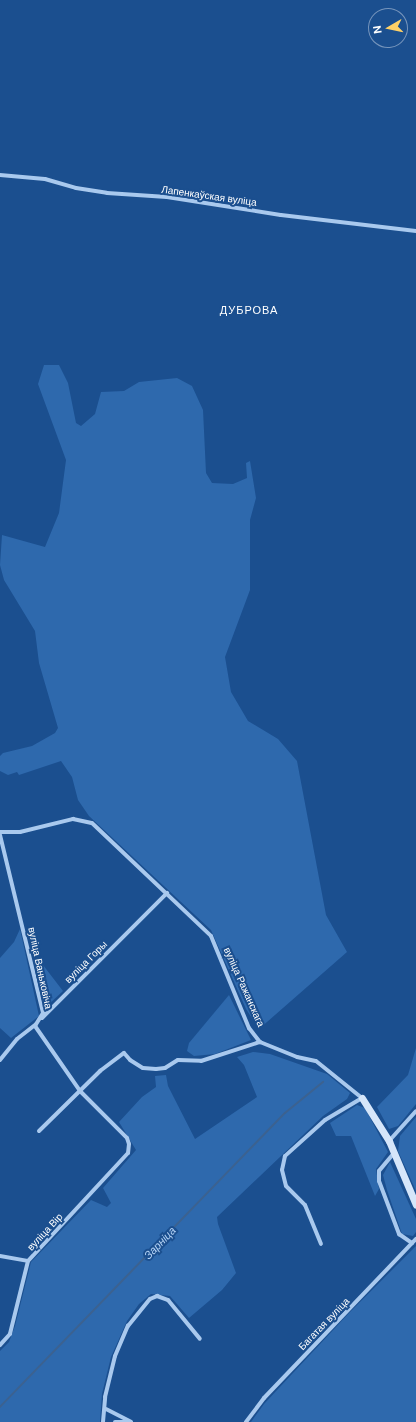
<!DOCTYPE html>
<meta charset="utf-8">
<style>
body{margin:0}
#map{position:relative;width:416px;height:1422px;overflow:hidden;background:#1b4f8f;font-family:"DM Sans",sans-serif}
div>[style]{position:absolute}
.green>*{inset:0;background:#2e69ad}
.stream>*{height:1.5px;margin:-0.75px;padding:0 0.75px;transform-origin:0.75px;border-radius:0.75px;background:#3c6290}
.street>*{height:4px;margin:-2px;padding:0 2px;transform-origin:2px;border-radius:2px;background:#a9c9ee}
.secondary>*{height:7px;margin:-3.5px;padding:0 3.5px;transform-origin:3.5px;border-radius:3.5px;background:#d6e6fa}
span{translate:-50% -50%;white-space:nowrap;text-align:center;line-height:1.15;-webkit-text-stroke:4px #1b4f8f;paint-order:stroke}
.street-label{font-size:10px;color:#fff}
.neighbourhood-label{font-size:11px;color:#fff;letter-spacing:1px}
.water-label{font-size:11px;color:#b5d3f5;font-style:italic}
.north{position:absolute;left:368px;top:8px;width:40px;height:40px;box-sizing:border-box;background:#1b4f8f;border:1px solid #7695bc;border-radius:50%;rotate:261deg;font-size:11px;font-weight:700;line-height:16px;text-align:center;color:#fff}
.north::after{content:'';display:block;margin:auto;width:14px;height:18px;background:#ffd166;clip-path:polygon(50% 0,100% 100%,50% 72%,0 100%)}
</style>
<div id="map">
<div class="green">
<div style="clip-path:polygon(44px 365px,59px 365px,68px 383px,76px 423px,81px 426px,95px 414px,101px 392px,124px 391px,139px 382px,177px 378px,192px 386px,203px 410px,206px 473px,212px 483px,233px 484px,247px 478px,246px 463px,250px 461px,256px 498px,250px 520px,250px 590px,225px 657px,231px 692px,248px 721px,278px 739px,297px 761px,326px 915px,347px 952px,259px 1029px,246px 1009px,211px 930px,89px 816px,78px 800px,72px 777px,61px 761px,19px 775px,17px 772px,8px 775px,0 771px,0 756px,3px 753px,32px 746px,55px 733px,58px 728px,39px 663px,35px 631px,4px 580px,0 565px,2px 535px,45px 547px,59px 513px,66px 460px,38px 384px)"></div>
<div style="clip-path:polygon(20px 929px,39px 1016px,11px 1038px,0 1028px,0 958px,14px 942px)"></div>
<div style="clip-path:polygon(28px 931px,33px 952px,63px 991px,46px 1007px,44px 1007px)"></div>
<div style="clip-path:polygon(229px 995px,251px 1040px,215px 1054px,194px 1056px,187px 1051px,189px 1043px)"></div>
<div style="clip-path:polygon(416px 1048px,416px 1104px,398px 1126px,389px 1129px,377px 1107px,408px 1075px)"></div>
<div style="clip-path:polygon(253px 1052px,270px 1054px,327px 1074px,350px 1093px,347px 1099px,323px 1116px,217px 1217px,218px 1224px,236px 1273px,222px 1290px,189px 1318px,170px 1296px,151px 1294px,139px 1304px,127px 1321px,111px 1357px,102px 1394px,100px 1422px,0 1422px,0 1351px,9px 1342px,15px 1326px,31px 1262px,91px 1200px,107px 1207px,111px 1203px,103px 1188px,136px 1150px,119px 1122px,142px 1097px,156px 1087px,155px 1076px,166px 1075px,168px 1086px,195px 1139px,257px 1097px,244px 1065px,237px 1057px)"></div>
<div style="clip-path:polygon(357px 1105px,365px 1108px,388px 1152px,376px 1169px,379px 1189px,375px 1196px,351px 1136px,336px 1136px,330px 1123px)"></div>
<div style="clip-path:polygon(416px 1117px,416px 1191px,398px 1151px,400px 1136px)"></div>
<div style="clip-path:polygon(390px 1162px,416px 1219px,416px 1232px,413px 1236px,402px 1234px,387px 1190px,383px 1175px)"></div>
<div style="clip-path:polygon(416px 1246px,416px 1422px,251px 1422px,264px 1404px,349px 1313px)"></div>
</div>
<div class="stream">
<div style="left:0;top:1407px;width:409px;rotate:-45.9deg"></div>
<div style="left:285px;top:1113px;width:49px;rotate:-39.2deg"></div>
</div>
<div class="street">
<div style="left:0;top:175px;width:45px;rotate:5.1deg"></div>
<div style="left:45px;top:179px;width:32px;rotate:16deg"></div>
<div style="left:76px;top:188px;width:31px;rotate:9deg"></div>
<div style="left:107px;top:193px;width:60px;rotate:3.8deg"></div>
<div style="left:167px;top:197px;width:115px;rotate:9deg"></div>
<div style="left:281px;top:215px;width:136px;rotate:6.8deg"></div>
<div style="left:0;top:832px;width:20px"></div>
<div style="left:20px;top:832px;width:55px;rotate:-13.8deg"></div>
<div style="left:73px;top:819px;width:19px;rotate:12deg"></div>
<div style="left:92px;top:823px;width:164px;rotate:43.5deg"></div>
<div style="left:211px;top:936px;width:100px;rotate:67.6deg"></div>
<div style="left:249px;top:1028px;width:18px;rotate:52deg"></div>
<div style="left:260px;top:1042px;width:40px;rotate:22deg"></div>
<div style="left:297px;top:1057px;width:19px;rotate:12deg"></div>
<div style="left:316px;top:1061px;width:59px;rotate:38.8deg"></div>
<div style="left:362px;top:1098px;width:43px;rotate:149.3deg"></div>
<div style="left:325px;top:1120px;width:54px;rotate:138deg"></div>
<div style="left:285px;top:1156px;width:14px;rotate:102deg"></div>
<div style="left:282px;top:1170px;width:16px;rotate:76deg"></div>
<div style="left:286px;top:1186px;width:27px;rotate:45deg"></div>
<div style="left:305px;top:1205px;width:42px;rotate:67.7deg"></div>
<div style="left:0;top:835px;width:183px;rotate:76.4deg"></div>
<div style="left:43px;top:1013px;width:15px;rotate:122deg"></div>
<div style="left:35px;top:1026px;width:79px;rotate:55.3deg"></div>
<div style="left:80px;top:1091px;width:66px;rotate:45deg"></div>
<div style="left:127px;top:1138px;width:6px;rotate:72deg"></div>
<div style="left:129px;top:1144px;width:9px;rotate:96deg"></div>
<div style="left:128px;top:1153px;width:147px;rotate:132.8deg"></div>
<div style="left:28px;top:1261px;width:75px;rotate:103.9deg"></div>
<div style="left:10px;top:1334px;width:15px;rotate:132deg"></div>
<div style="left:42px;top:1018px;width:177px;rotate:-45deg"></div>
<div style="left:0;top:1060px;width:27px;rotate:-51deg"></div>
<div style="left:17px;top:1039px;width:24px;rotate:-38deg"></div>
<div style="left:39px;top:1131px;width:86px;rotate:-44.5deg"></div>
<div style="left:100px;top:1071px;width:30px;rotate:-37deg"></div>
<div style="left:124px;top:1053px;width:9px;rotate:49deg"></div>
<div style="left:130px;top:1060px;width:15px;rotate:32deg"></div>
<div style="left:143px;top:1068px;width:13px;rotate:4deg"></div>
<div style="left:156px;top:1069px;width:9px;rotate:-6deg"></div>
<div style="left:165px;top:1068px;width:15px;rotate:-32deg"></div>
<div style="left:178px;top:1060px;width:23px;rotate:2deg"></div>
<div style="left:201px;top:1061px;width:62px;rotate:-17.9deg"></div>
<div style="left:389px;top:1141px;width:40px;rotate:-48deg"></div>
<div style="left:394px;top:1153px;width:23px;rotate:130deg"></div>
<div style="left:379px;top:1171px;width:10px;rotate:90deg"></div>
<div style="left:379px;top:1181px;width:57px;rotate:69.3deg"></div>
<div style="left:399px;top:1234px;width:16px;rotate:35deg"></div>
<div style="left:0;top:1256px;width:28px;rotate:10deg"></div>
<div style="left:106px;top:1409px;width:28px;rotate:27deg"></div>
<div style="left:103px;top:1422px;width:25px;rotate:-85deg"></div>
<div style="left:105px;top:1397px;width:42px;rotate:-76.3deg"></div>
<div style="left:115px;top:1356px;width:33px;rotate:-67deg"></div>
<div style="left:128px;top:1326px;width:35px;rotate:-51deg"></div>
<div style="left:150px;top:1299px;width:8px;rotate:-23deg"></div>
<div style="left:157px;top:1296px;width:12px;rotate:20deg"></div>
<div style="left:168px;top:1300px;width:50px;rotate:50.6deg"></div>
<div style="left:115px;top:1422px;width:11px"></div>
<div style="left:246px;top:1422px;width:30px;rotate:-53deg"></div>
<div style="left:264px;top:1398px;width:220px;rotate:-46.3deg"></div>
</div>
<div class="secondary">
<div style="left:362px;top:1098px;width:51px;rotate:57.9deg"></div>
<div style="left:389px;top:1141px;width:69px;rotate:67.1deg"></div>
</div>
<div class="street-label">
<span style="left:209px;top:196px;rotate:8deg">Лапенкаўская вуліца</span>
<span style="left:86px;top:962px;rotate:-45deg">вуліца Горы</span>
<span style="left:40px;top:968px;rotate:78deg">вуліца Ваньковіча</span>
<span style="left:244px;top:987px;rotate:66deg">вуліца Ражанскага</span>
<span style="left:45px;top:1232px;rotate:-47deg">вуліца Вір</span>
<span style="left:324px;top:1324px;rotate:-46deg">Багатая вуліца</span>
</div>
<div class="neighbourhood-label">
<span style="left:249px;top:310px">ДУБРОВА</span>
</div>
<div class="water-label">
<span style="left:160px;top:1243px;rotate:-46deg">Зарніца</span>
</div>
<div class="north">N</div>
</div>
